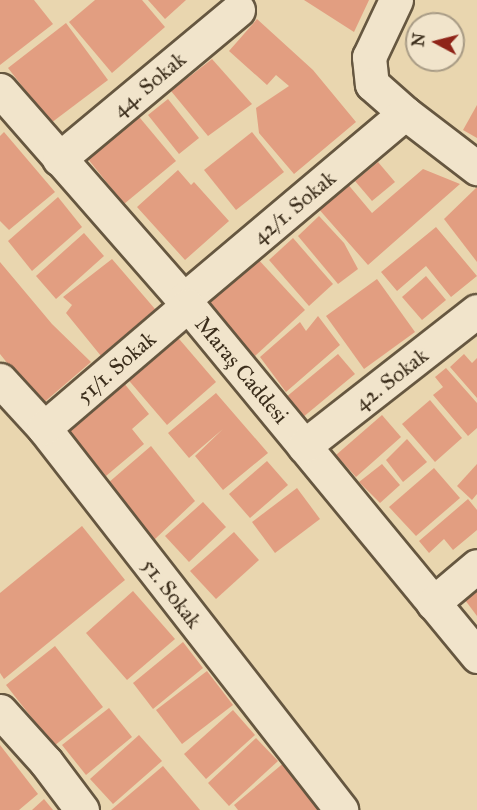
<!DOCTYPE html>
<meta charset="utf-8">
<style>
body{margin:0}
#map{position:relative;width:477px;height:810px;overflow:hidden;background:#e9d6af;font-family:"IM FELL Great Primer",serif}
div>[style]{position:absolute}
.building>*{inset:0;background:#e29e81}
.roads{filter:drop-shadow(2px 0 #665740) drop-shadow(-2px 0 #665740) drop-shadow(0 2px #665740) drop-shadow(0 -2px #665740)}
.minor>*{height:33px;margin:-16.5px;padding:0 16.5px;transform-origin:16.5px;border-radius:16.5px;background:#f1e4cb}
span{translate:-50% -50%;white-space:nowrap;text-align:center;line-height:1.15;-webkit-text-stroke:4.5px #f1e4cb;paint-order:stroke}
.street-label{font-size:22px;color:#3b2d1b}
.north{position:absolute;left:405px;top:12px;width:60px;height:60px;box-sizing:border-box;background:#f1e4cb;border:2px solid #a89b85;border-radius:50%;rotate:277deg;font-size:16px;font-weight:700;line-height:24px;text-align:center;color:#3b2d1b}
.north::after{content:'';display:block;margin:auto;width:21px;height:27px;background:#8f2418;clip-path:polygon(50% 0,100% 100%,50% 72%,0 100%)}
</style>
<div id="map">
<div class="building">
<div style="clip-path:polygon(0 0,34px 0,53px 24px,0 65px)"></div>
<div style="clip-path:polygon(95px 0,142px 0,165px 27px,112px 73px,69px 22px)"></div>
<div style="clip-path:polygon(148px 0,186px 0,165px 19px)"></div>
<div style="clip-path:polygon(304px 0,369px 0,354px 32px)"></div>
<div style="clip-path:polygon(257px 19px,313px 70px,356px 122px,294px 174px,259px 133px,256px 108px,289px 86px,276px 75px,267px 85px,229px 51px)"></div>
<div style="clip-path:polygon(66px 23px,108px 80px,51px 123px,8px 68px)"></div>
<div style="clip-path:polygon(212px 59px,252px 104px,208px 136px,171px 91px)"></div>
<div style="clip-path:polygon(168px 99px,199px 138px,179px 154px,148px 115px)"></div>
<div style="clip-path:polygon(477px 105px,477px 138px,463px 130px)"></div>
<div style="clip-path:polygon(135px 112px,176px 161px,124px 204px,84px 154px)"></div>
<div style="clip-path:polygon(4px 132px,55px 192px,9px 230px,0 221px,0 136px)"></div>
<div style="clip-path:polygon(252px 132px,284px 172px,236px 210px,204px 170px)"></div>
<div style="clip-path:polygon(378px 162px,395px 182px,372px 201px,355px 181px)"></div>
<div style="clip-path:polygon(423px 169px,460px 184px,368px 265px,317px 207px,346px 182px,372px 213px)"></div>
<div style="clip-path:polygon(178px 170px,191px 185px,194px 182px,229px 221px,185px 260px,137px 207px)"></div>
<div style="clip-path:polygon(477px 187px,477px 262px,444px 219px)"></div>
<div style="clip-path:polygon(58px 197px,82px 227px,32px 271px,8px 241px)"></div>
<div style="clip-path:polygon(319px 216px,344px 243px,358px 269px,338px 284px,298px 236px)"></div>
<div style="clip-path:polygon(436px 227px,477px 276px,451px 297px,426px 266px,397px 291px,381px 272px)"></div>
<div style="clip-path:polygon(84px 233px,104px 256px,56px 299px,36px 276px)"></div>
<div style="clip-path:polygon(293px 238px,333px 284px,309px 306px,269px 260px)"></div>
<div style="clip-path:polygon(257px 258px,305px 310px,255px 356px,207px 305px)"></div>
<div style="clip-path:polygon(112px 259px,155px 309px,101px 356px,66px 313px,72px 305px,63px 297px)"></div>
<div style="clip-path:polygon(0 262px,52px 324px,91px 362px,41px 405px,0 354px)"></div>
<div style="clip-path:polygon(426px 276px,446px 300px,422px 320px,402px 297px)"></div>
<div style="clip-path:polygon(377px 279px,415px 332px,364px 369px,326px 316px)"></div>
<div style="clip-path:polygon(318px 316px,340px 345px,286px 392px,260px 357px,300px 322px,306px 331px)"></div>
<div style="clip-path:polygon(174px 333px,216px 382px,167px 425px,125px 376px)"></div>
<div style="clip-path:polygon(338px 354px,355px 374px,302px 418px,285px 398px)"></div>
<div style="clip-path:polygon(464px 354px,472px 363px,477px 358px,477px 398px,450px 367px)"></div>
<div style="clip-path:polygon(446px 368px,477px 403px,477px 428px,468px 436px,433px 395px,443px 387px,435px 377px)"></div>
<div style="clip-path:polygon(119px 377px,149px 414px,132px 429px,144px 444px,106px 476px,63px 423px)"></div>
<div style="clip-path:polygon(216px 393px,268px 453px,223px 490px,195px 456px,223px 429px,189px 458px,168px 433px)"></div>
<div style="clip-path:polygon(430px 400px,462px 438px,435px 462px,402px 424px)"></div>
<div style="clip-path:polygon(382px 415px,401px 437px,356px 477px,336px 455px)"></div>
<div style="clip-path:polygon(407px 439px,427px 462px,403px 482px,386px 460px)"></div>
<div style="clip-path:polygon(151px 446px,195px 501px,154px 540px,108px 483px)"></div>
<div style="clip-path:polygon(267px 461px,288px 485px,250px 518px,229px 494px)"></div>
<div style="clip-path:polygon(382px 464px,400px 485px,380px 503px,359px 482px)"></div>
<div style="clip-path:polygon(477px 464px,477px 494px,472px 500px,457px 486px)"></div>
<div style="clip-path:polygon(434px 468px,460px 498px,416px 536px,389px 507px)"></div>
<div style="clip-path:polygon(297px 488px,320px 519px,275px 553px,252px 522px)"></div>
<div style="clip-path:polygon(468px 499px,477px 510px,477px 530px,453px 550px,444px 539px,429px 553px,419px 541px)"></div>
<div style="clip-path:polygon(203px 502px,226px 527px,189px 562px,165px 536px)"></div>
<div style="clip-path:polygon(82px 526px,125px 580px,4px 679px,0 673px,0 593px)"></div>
<div style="clip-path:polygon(234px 532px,259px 560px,216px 599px,190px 571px)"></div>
<div style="clip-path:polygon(477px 590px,477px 616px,465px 600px)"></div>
<div style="clip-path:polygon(133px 591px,175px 639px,127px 680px,86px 633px)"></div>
<div style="clip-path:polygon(183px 642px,203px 668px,153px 709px,133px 683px)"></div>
<div style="clip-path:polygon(55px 646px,103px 707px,54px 746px,6px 685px)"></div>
<div style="clip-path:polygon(207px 671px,233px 705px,182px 744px,156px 710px)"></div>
<div style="clip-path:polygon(109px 708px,132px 737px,86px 775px,62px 745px)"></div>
<div style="clip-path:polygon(233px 710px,255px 735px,206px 779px,184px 754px)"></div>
<div style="clip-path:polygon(139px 735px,162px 761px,113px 804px,90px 779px)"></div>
<div style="clip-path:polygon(256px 738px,278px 761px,229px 806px,208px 783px)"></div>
<div style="clip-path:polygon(0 745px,38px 794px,19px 810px,0 810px)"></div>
<div style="clip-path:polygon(286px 761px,327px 810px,238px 810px,234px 805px)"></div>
<div style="clip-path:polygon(163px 766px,200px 810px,111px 810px)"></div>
<div style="clip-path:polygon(44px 799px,53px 810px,32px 810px)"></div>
</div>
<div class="roads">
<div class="minor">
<div style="left:396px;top:0;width:63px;rotate:115.3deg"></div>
<div style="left:369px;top:57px;width:27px;rotate:84deg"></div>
<div style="left:372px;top:84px;width:44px;rotate:41.3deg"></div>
<div style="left:405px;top:113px;width:91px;rotate:37.4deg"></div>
<div style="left:0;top:90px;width:286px;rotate:48.8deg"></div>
<div style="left:188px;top:305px;width:455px;rotate:50.5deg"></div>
<div style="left:59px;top:159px;width:233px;rotate:-39.8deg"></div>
<div style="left:183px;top:300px;width:290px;rotate:-40.1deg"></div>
<div style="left:0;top:380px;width:65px;rotate:47.5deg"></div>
<div style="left:44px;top:428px;width:484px;rotate:52.1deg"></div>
<div style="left:44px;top:428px;width:189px;rotate:-40.5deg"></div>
<div style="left:304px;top:446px;width:219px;rotate:-38deg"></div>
<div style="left:433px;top:603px;width:57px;rotate:-40.1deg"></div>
<div style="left:0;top:711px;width:69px;rotate:48deg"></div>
<div style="left:46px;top:762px;width:60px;rotate:53.1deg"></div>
</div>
</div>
<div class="street-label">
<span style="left:149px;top:84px;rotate:-40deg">44. Sokak</span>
<span style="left:294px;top:207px;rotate:-40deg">42/1. Sokak</span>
<span style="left:116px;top:367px;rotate:-41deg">51/1. Sokak</span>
<span style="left:242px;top:370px;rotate:50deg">Maraş Caddesi</span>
<span style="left:391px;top:379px;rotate:-38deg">42. Sokak</span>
<span style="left:172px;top:593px;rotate:52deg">51. Sokak</span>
</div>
<div class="north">N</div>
</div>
